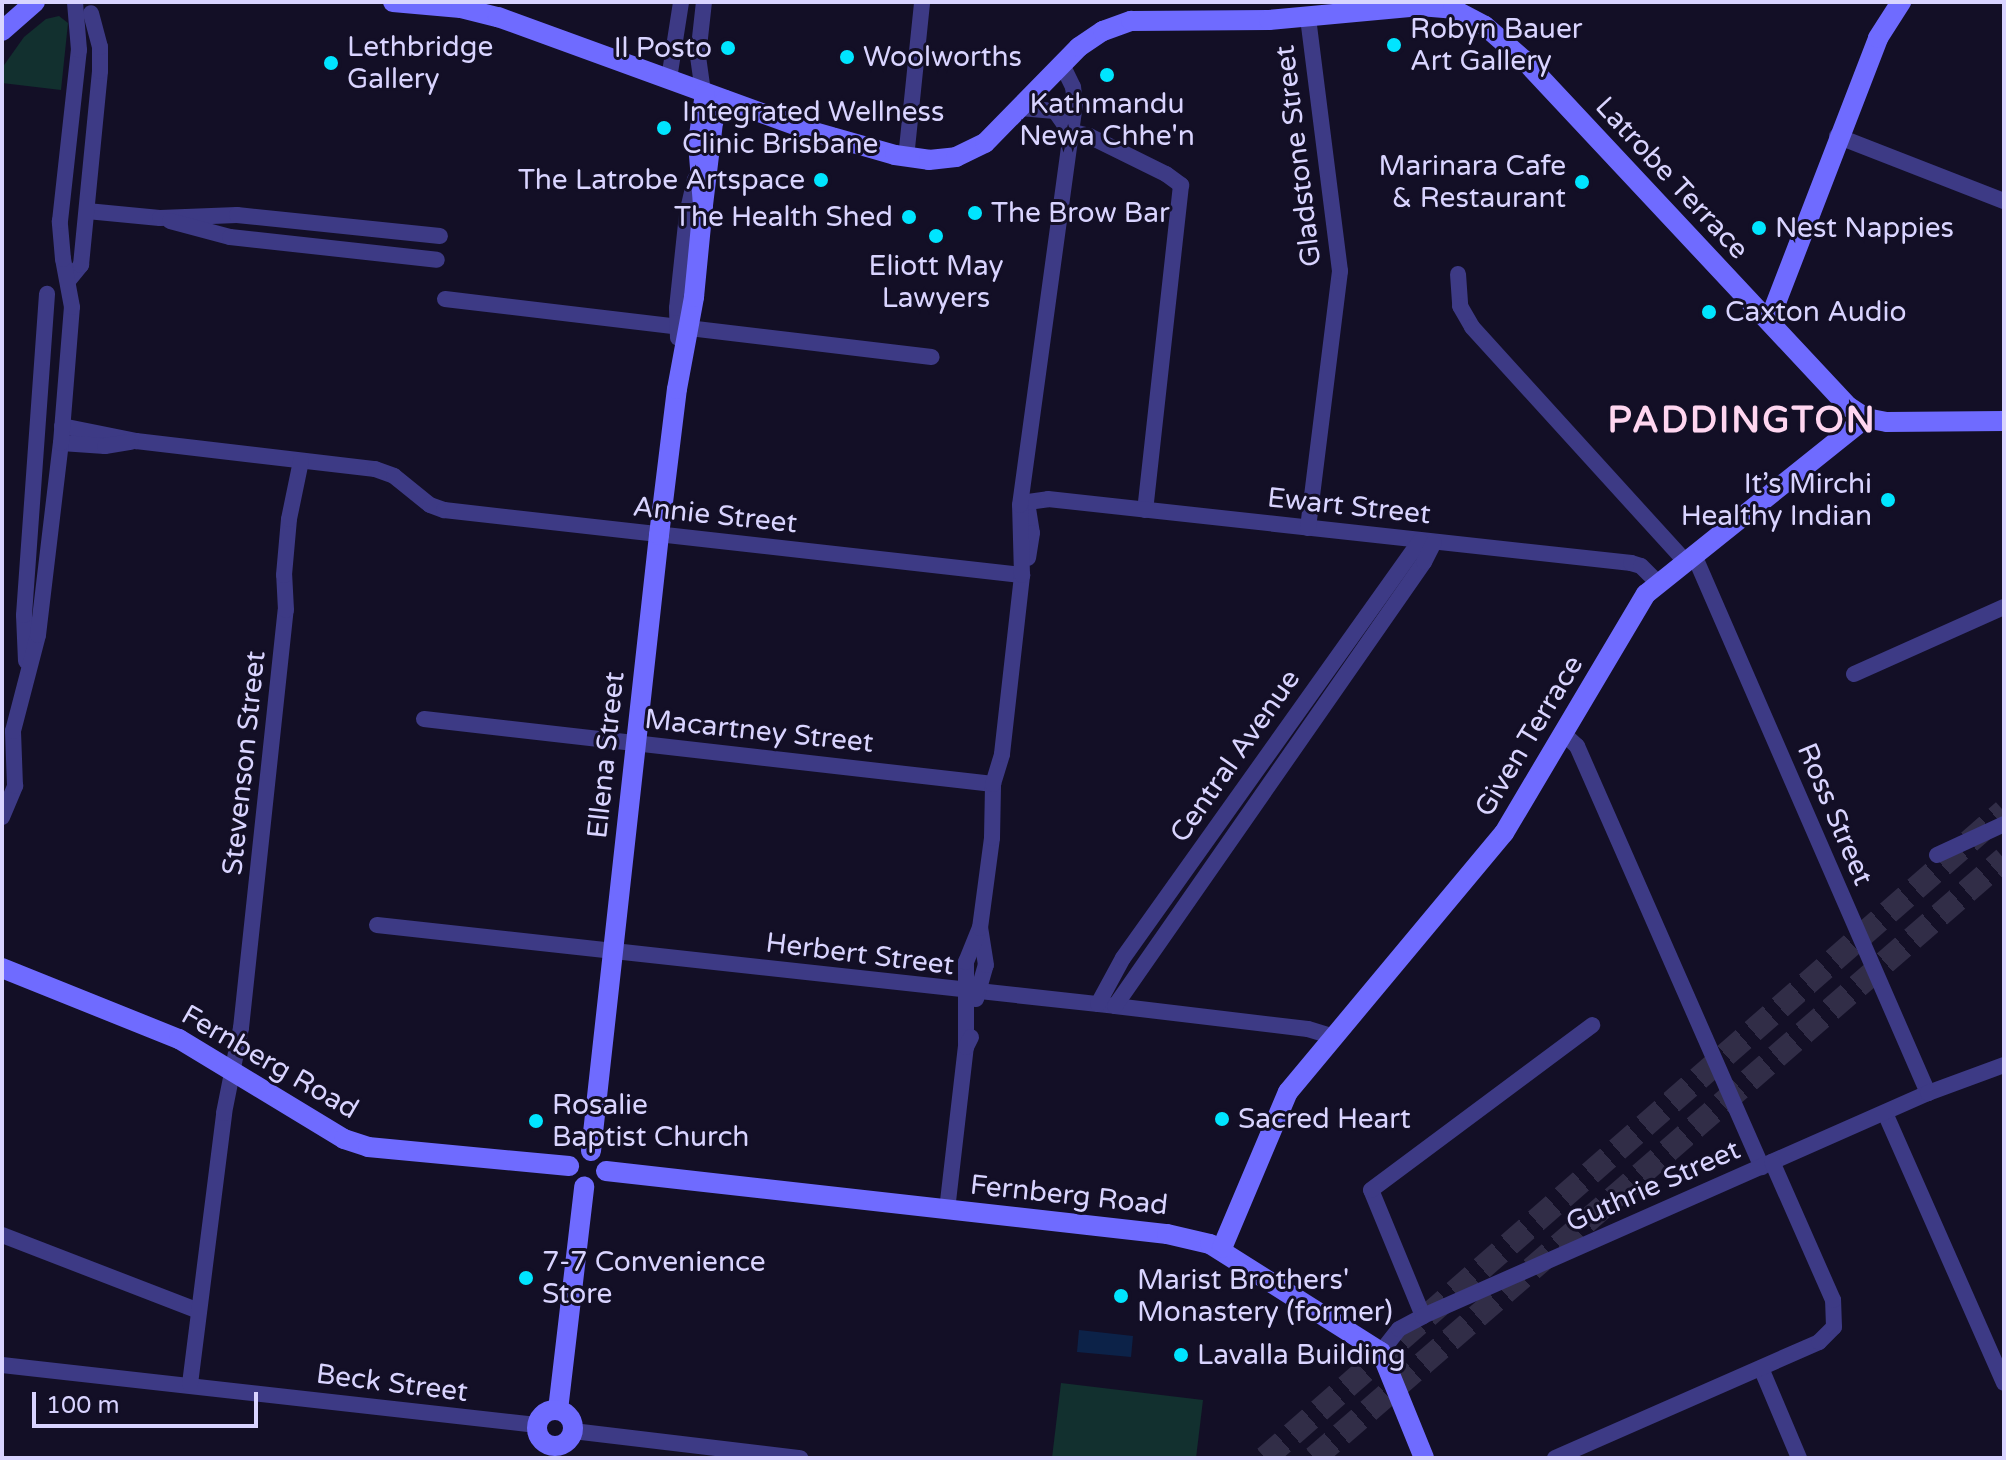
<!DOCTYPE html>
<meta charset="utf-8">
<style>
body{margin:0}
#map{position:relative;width:2006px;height:1460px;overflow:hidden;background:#130f26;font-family:"Varela Round",sans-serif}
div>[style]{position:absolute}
.green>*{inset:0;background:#12302f}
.water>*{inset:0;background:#0c2248}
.highway-tunnel>*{height:24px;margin-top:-12px;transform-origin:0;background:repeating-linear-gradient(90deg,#312d47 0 24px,transparent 0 36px)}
.street>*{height:16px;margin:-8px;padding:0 8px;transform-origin:8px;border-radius:8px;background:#3d3a85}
.secondary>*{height:20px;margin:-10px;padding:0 10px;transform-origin:10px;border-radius:10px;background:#6f6bff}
.secondary>.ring{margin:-10px;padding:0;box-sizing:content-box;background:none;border:20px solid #6f6bff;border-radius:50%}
.dots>*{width:22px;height:22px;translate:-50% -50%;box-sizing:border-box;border:4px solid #130f26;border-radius:50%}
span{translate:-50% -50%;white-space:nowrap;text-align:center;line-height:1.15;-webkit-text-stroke:6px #130f26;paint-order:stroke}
.poi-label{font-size:28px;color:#d9d4ff}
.left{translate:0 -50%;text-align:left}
.right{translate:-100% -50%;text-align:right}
.street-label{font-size:28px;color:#d9d4ff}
.district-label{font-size:36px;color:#ffd6f0;font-weight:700;letter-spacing:2px}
.frame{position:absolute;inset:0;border:4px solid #d9d4ff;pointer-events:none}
.scale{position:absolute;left:32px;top:1392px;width:226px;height:36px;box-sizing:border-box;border:4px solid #d9d4ff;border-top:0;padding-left:10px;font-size:24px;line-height:28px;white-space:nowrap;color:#d9d4ff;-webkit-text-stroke:6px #130f26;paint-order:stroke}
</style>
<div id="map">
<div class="green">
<div style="clip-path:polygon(59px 16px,68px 23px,61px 90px,2px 83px,2px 68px,24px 37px,46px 19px)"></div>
<div style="clip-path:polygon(1061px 1383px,1203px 1400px,1196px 1458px,1052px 1458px)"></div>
</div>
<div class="water">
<div style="clip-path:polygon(1079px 1330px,1133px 1336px,1131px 1357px,1077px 1352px)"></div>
</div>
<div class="highway-tunnel">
<div style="left:1265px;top:1458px;width:982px;rotate:-41.2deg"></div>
<div style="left:1314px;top:1458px;width:914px;rotate:-40.96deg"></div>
</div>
<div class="street">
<div style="left:669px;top:79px;width:78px;rotate:-81.1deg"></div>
<div style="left:703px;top:92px;width:36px;rotate:-98deg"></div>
<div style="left:698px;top:56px;width:54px;rotate:-83.7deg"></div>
<div style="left:1020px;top:108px;width:35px;rotate:5deg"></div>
<div style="left:1055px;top:111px;width:24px;rotate:55deg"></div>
<div style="left:1069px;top:131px;width:21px;rotate:14deg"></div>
<div style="left:1089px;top:136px;width:86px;rotate:26.3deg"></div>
<div style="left:1166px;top:174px;width:19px;rotate:36deg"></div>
<div style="left:1181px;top:185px;width:327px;rotate:96.3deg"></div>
<div style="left:1837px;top:136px;width:179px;rotate:21.3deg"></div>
<div style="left:906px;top:158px;width:157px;rotate:-84.1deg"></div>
<div style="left:87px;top:211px;width:73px;rotate:5.5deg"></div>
<div style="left:160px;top:218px;width:77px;rotate:-2.2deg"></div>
<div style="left:237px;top:215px;width:204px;rotate:5.9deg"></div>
<div style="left:170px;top:221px;width:62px;rotate:14.9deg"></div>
<div style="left:230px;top:237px;width:208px;rotate:6.3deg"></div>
<div style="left:1458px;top:274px;width:32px;rotate:86deg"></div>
<div style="left:1460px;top:306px;width:24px;rotate:60deg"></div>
<div style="left:1472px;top:327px;width:318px;rotate:47.7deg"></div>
<div style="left:68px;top:281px;width:21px;rotate:-51deg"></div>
<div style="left:81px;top:265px;width:195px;rotate:-84.4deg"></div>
<div style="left:100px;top:71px;width:24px;rotate:-90deg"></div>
<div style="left:100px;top:47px;width:35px;rotate:-105deg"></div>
<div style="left:445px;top:299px;width:490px;rotate:6.8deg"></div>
<div style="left:678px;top:338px;width:30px;rotate:-92deg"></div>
<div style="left:677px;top:308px;width:95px;rotate:-83.9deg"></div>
<div style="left:687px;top:214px;width:36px;rotate:-77deg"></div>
<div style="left:62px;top:426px;width:76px;rotate:11.5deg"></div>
<div style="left:136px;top:441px;width:241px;rotate:6.7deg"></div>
<div style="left:375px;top:469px;width:20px;rotate:20deg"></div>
<div style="left:394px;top:476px;width:46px;rotate:38.9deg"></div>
<div style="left:430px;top:505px;width:15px;rotate:20deg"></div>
<div style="left:444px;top:510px;width:582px;rotate:6.42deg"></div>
<div style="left:61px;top:443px;width:44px;rotate:3.9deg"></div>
<div style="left:105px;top:446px;width:26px;rotate:-9deg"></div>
<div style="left:1027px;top:502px;width:31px;rotate:81deg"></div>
<div style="left:1032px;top:533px;width:25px;rotate:99deg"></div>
<div style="left:1021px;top:503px;width:27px;rotate:-8deg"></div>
<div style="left:1048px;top:499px;width:587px;rotate:6.26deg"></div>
<div style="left:1631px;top:563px;width:10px;rotate:17deg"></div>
<div style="left:1641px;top:566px;width:24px;rotate:45deg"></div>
<div style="left:1308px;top:528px;width:259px;rotate:-82.9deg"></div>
<div style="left:1340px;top:271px;width:257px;rotate:-97.2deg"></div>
<div style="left:1694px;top:555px;width:587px;rotate:66.49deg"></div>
<div style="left:26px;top:661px;width:46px;rotate:-92.5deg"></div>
<div style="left:24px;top:615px;width:322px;rotate:-85.9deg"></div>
<div style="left:1854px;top:674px;width:164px;rotate:-24.1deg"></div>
<div style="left:424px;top:719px;width:573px;rotate:6.52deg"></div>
<div style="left:1565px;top:735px;width:16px;rotate:43deg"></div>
<div style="left:1577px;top:746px;width:460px;rotate:66.3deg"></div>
<div style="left:2px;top:817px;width:34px;rotate:-67deg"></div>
<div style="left:15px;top:786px;width:55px;rotate:-92.1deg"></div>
<div style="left:13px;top:731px;width:99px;rotate:-75.4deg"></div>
<div style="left:38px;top:635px;width:193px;rotate:-83.2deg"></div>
<div style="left:61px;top:443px;width:136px;rotate:-85.4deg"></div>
<div style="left:72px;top:307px;width:49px;rotate:-100.6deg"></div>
<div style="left:63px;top:259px;width:38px;rotate:-95deg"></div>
<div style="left:60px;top:221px;width:172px;rotate:-83.7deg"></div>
<div style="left:79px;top:50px;width:48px;rotate:-94.8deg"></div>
<div style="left:1937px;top:855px;width:74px;rotate:-24.8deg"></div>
<div style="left:377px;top:925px;width:742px;rotate:6.26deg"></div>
<div style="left:1115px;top:1006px;width:194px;rotate:6.8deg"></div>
<div style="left:1308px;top:1029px;width:28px;rotate:17deg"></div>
<div style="left:976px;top:999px;width:35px;rotate:-74deg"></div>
<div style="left:986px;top:965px;width:37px;rotate:-99deg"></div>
<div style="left:1098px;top:1004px;width:52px;rotate:-61.5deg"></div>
<div style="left:1123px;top:958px;width:512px;rotate:-54.54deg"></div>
<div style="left:1115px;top:1006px;width:541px;rotate:-55.16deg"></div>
<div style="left:1424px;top:562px;width:22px;rotate:-63deg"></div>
<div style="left:966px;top:1047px;width:85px;rotate:-90deg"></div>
<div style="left:966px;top:962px;width:37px;rotate:-68deg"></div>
<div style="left:980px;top:928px;width:91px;rotate:-82.4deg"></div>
<div style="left:992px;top:838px;width:54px;rotate:-88.9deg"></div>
<div style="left:993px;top:784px;width:31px;rotate:-73deg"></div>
<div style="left:1002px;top:754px;width:180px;rotate:-83.6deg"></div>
<div style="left:1022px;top:575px;width:70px;rotate:-91.6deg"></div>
<div style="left:1020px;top:505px;width:406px;rotate:-82.2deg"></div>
<div style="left:1075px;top:103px;width:16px;rotate:-97deg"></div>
<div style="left:1073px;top:87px;width:25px;rotate:-116deg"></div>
<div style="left:1885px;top:1113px;width:295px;rotate:66.2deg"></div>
<div style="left:947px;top:1210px;width:164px;rotate:-83.4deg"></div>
<div style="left:966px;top:1047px;width:11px;rotate:-63deg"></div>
<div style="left:2px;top:1235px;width:211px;rotate:21.1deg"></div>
<div style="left:1423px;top:1316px;width:136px;rotate:-112.4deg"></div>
<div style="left:1371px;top:1190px;width:276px;rotate:-36.7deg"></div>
<div style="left:1381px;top:1352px;width:29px;rotate:-52deg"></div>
<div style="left:1399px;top:1329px;width:27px;rotate:-28deg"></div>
<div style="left:1423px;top:1316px;width:552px;rotate:-23.83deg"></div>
<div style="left:1928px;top:1093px;width:81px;rotate:-20.2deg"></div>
<div style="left:2px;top:1365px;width:538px;rotate:6.4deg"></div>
<div style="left:1761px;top:1368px;width:98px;rotate:67.1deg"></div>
<div style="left:190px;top:1384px;width:273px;rotate:-82.8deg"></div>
<div style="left:224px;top:1113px;width:87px;rotate:-78.7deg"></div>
<div style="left:241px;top:1028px;width:420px;rotate:-83.9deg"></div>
<div style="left:286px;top:610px;width:35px;rotate:-93deg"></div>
<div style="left:284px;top:575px;width:56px;rotate:-84.9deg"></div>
<div style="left:289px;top:519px;width:59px;rotate:-78.3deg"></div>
<div style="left:573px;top:1431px;width:229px;rotate:6.8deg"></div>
<div style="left:1555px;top:1458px;width:288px;rotate:-23.7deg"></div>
<div style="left:1819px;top:1342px;width:21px;rotate:-45deg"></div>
<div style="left:1834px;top:1327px;width:27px;rotate:-92deg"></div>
<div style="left:1833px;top:1300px;width:151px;rotate:-113.8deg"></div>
</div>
<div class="secondary">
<div style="left:393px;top:2px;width:68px;rotate:5deg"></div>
<div style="left:461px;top:8px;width:38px;rotate:14deg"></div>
<div style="left:498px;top:17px;width:333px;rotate:20deg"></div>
<div style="left:811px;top:131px;width:87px;rotate:15.9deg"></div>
<div style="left:895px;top:155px;width:34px;rotate:8deg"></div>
<div style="left:929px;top:160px;width:27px;rotate:-6deg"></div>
<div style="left:956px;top:157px;width:32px;rotate:-26deg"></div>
<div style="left:985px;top:143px;width:134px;rotate:-45.6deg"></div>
<div style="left:1079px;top:47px;width:29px;rotate:-34deg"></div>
<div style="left:1103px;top:31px;width:30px;rotate:-20deg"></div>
<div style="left:1131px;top:21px;width:138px;rotate:-0.4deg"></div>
<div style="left:1269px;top:20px;width:152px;rotate:-5.3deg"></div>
<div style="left:1420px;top:6px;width:33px;rotate:5deg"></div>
<div style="left:1453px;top:9px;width:36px;rotate:28deg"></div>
<div style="left:1485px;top:26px;width:52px;rotate:41.1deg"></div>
<div style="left:1524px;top:60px;width:475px;rotate:46.9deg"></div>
<div style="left:1849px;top:407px;width:20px;rotate:33deg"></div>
<div style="left:1866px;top:418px;width:21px;rotate:11deg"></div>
<div style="left:1887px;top:422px;width:117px;rotate:-0.5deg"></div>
<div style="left:2px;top:31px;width:44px;rotate:-41.3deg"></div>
<div style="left:705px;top:93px;width:50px;rotate:98deg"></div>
<div style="left:698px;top:143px;width:62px;rotate:85.4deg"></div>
<div style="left:703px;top:205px;width:84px;rotate:-83.1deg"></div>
<div style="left:713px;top:122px;width:25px;rotate:-61deg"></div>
<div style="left:1769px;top:321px;width:303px;rotate:-68.9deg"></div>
<div style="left:1878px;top:38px;width:43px;rotate:-57.4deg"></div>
<div style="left:2px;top:968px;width:191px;rotate:21.9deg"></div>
<div style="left:179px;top:1039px;width:193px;rotate:31.2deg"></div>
<div style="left:344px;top:1139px;width:25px;rotate:18deg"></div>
<div style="left:368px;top:1147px;width:202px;rotate:5.4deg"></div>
<div style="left:591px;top:1151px;width:620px;rotate:-83.7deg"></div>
<div style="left:659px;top:535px;width:147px;rotate:-83deg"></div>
<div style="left:677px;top:389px;width:94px;rotate:-79.5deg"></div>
<div style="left:694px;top:297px;width:92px;rotate:-84.4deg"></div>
<div style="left:606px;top:1171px;width:565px;rotate:6.41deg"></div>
<div style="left:1167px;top:1234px;width:44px;rotate:13.1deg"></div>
<div style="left:1210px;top:1244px;width:202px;rotate:32.3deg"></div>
<div style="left:1381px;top:1352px;width:114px;rotate:67.9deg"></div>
<div style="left:1222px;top:1248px;width:169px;rotate:-67.1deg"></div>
<div style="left:1288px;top:1092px;width:337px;rotate:-50.2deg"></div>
<div style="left:1504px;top:833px;width:278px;rotate:-59.3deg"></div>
<div style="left:1646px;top:594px;width:282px;rotate:-38.7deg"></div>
<div style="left:558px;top:1410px;width:225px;rotate:-83.3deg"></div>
<div class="ring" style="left:537px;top:1410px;width:16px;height:16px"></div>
</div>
<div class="dots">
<div style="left:1394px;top:45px;background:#00e5ff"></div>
<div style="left:728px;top:48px;background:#00e5ff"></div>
<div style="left:847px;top:57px;background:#00e5ff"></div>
<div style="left:331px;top:63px;background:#00e5ff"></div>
<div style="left:1107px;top:75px;background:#00e5ff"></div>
<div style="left:664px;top:128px;background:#00e5ff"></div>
<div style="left:821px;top:180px;background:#00e5ff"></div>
<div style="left:1582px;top:182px;background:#00e5ff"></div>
<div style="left:975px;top:213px;background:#00e5ff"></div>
<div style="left:909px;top:217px;background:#00e5ff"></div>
<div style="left:1759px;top:228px;background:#00e5ff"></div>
<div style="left:936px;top:236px;background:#00e5ff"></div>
<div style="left:1709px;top:312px;background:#00e5ff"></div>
<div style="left:1888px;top:500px;background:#00e5ff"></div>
<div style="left:1222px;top:1119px;background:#00e5ff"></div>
<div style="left:536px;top:1121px;background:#00e5ff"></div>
<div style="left:526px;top:1278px;background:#00e5ff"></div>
<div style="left:1121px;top:1296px;background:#00e5ff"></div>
<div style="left:1181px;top:1355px;background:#00e5ff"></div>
</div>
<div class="poi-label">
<span class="left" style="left:1410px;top:45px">Robyn Bauer<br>Art Gallery</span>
<span class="left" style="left:347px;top:63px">Lethbridge<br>Gallery</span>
<span class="right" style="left:712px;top:48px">Il Posto</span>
<span class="left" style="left:863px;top:57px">Woolworths</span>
<span style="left:1107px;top:120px">Kathmandu<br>Newa Chhe'n</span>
<span class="left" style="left:682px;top:128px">Integrated Wellness<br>Clinic Brisbane</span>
<span class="right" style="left:1566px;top:182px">Marinara Cafe<br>&amp; Restaurant</span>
<span class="right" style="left:805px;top:180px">The Latrobe Artspace</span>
<span class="left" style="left:991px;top:213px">The Brow Bar</span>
<span class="right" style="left:893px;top:217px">The Health Shed</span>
<span class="left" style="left:1775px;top:228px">Nest Nappies</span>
<span style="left:936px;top:282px">Eliott May<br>Lawyers</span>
<span class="left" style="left:1725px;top:312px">Caxton Audio</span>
<span class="right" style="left:1872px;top:500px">It’s Mirchi<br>Healthy Indian</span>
<span class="left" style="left:552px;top:1121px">Rosalie<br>Baptist Church</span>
<span class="left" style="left:1238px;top:1119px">Sacred Heart</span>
<span class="left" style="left:542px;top:1278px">7-7 Convenience<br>Store</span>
<span class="left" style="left:1137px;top:1296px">Marist Brothers'<br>Monastery (former)</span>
<span class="left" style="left:1197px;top:1355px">Lavalla Building</span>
</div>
<div class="street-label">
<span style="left:1298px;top:156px;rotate:-97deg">Gladstone Street</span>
<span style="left:1672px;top:178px;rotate:47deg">Latrobe Terrace</span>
<span style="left:1349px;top:506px;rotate:6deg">Ewart Street</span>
<span style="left:715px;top:515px;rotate:6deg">Annie Street</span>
<span style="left:759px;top:731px;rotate:6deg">Macartney Street</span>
<span style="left:1529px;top:736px;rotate:-59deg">Given Terrace</span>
<span style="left:606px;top:755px;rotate:-84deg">Ellena Street</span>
<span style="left:1235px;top:756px;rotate:-55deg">Central Avenue</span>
<span style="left:244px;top:763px;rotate:-84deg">Stevenson Street</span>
<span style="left:1835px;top:814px;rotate:67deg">Ross Street</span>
<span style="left:860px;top:954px;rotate:7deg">Herbert Street</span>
<span style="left:270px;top:1062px;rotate:30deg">Fernberg Road</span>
<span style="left:1653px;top:1186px;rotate:-24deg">Guthrie Street</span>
<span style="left:1069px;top:1195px;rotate:6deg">Fernberg Road</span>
<span style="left:392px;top:1383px;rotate:7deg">Beck Street</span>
</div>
<div class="district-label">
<span style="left:1742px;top:421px">PADDINGTON</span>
</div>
<div class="frame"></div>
<div class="scale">100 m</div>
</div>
